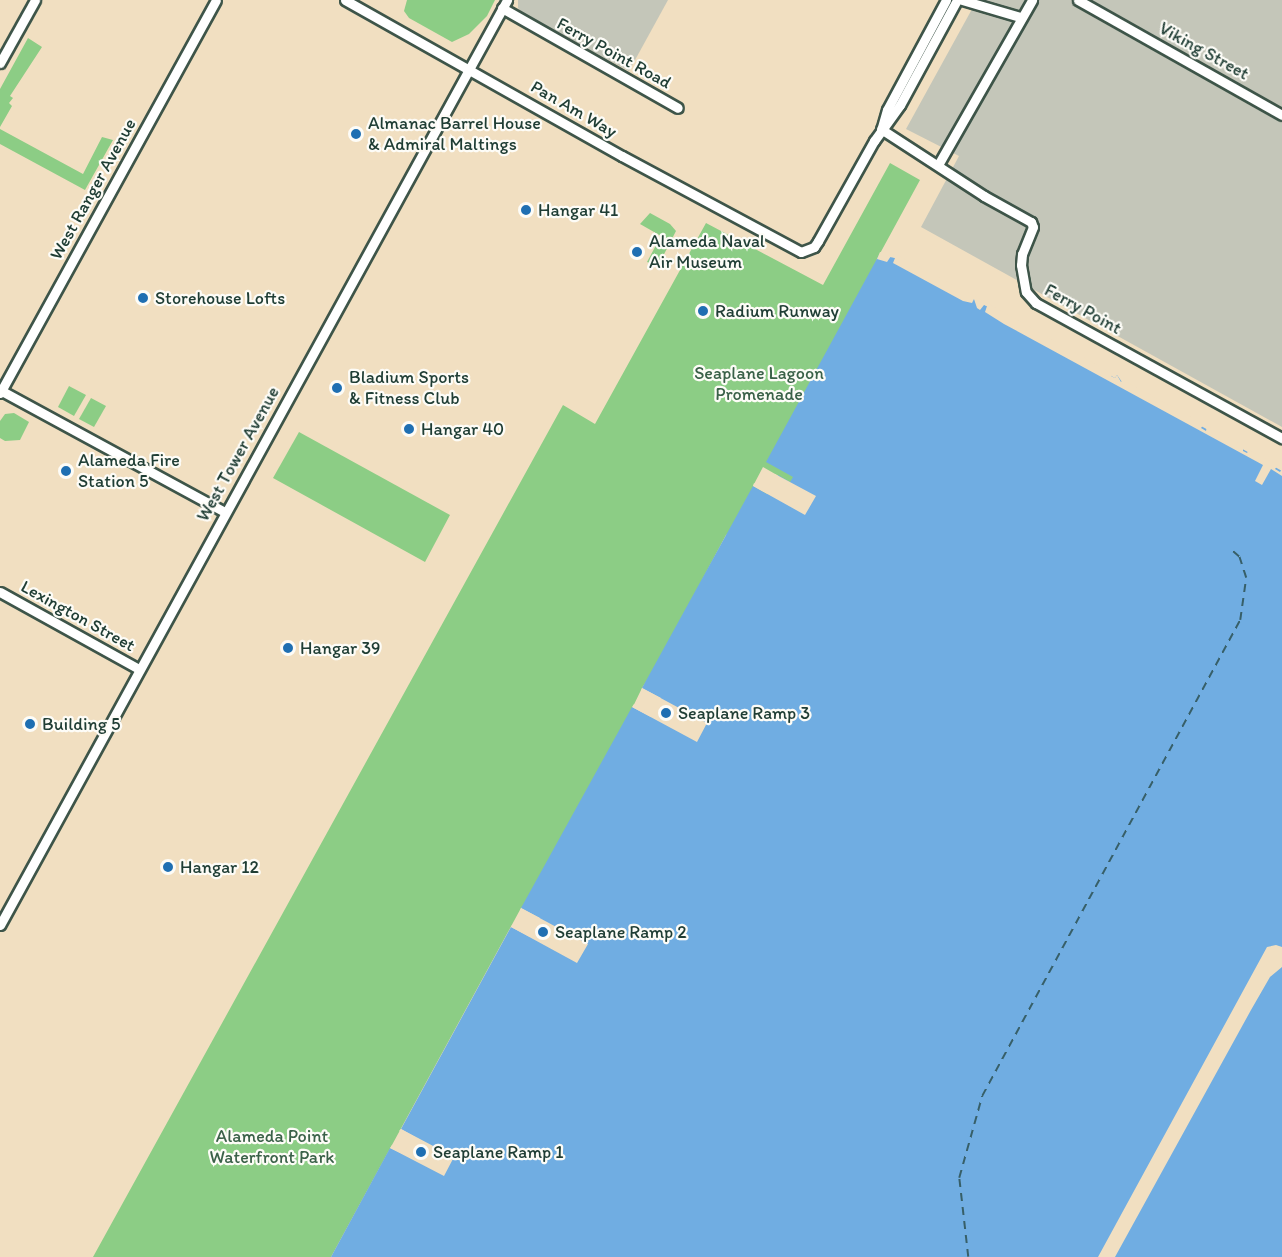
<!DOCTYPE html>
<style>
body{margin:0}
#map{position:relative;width:1282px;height:1257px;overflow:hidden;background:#f1dfc1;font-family:Itim,sans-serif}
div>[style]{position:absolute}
.industrial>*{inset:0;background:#c4c6b9}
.green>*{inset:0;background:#8ccd85}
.water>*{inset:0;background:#70ade2}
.pier>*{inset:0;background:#f1dfc1}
.ferry>*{height:1.5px;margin-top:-0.75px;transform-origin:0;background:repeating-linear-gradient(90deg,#375f68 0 8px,transparent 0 14px)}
.roads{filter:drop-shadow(2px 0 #3e5549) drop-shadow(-2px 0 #3e5549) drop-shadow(0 2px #3e5549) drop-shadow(0 -2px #3e5549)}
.minor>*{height:9px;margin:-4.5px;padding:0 4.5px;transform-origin:4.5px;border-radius:4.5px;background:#fff}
.dots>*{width:16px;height:16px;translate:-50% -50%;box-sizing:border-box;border:3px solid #fdfcf7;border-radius:50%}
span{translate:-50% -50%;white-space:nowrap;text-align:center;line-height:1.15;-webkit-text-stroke:4.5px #fdfcf7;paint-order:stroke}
.street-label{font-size:18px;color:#1f3d34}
.poi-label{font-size:18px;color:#1f3d34}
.left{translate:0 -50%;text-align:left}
.park-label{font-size:18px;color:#3a6148}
</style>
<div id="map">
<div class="industrial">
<div style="clip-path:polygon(518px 0,668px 0,629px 71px,524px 15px,518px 8px)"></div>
<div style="clip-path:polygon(977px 0,1282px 0,1282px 427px,921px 227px,959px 156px,906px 129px)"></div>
</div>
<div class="green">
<div style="clip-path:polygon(407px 0,495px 0,487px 16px,469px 34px,452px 42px,409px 18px,404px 11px)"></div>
<div style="clip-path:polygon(28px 38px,42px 47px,10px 96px,13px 98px,9px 103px,12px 106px,0 127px,0 89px)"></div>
<div style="clip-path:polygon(0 129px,83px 174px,102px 137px,113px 140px,85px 190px,0 144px)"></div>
<div style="clip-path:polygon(890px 163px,920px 180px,877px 259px,796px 486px,763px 467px,753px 486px,788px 505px,726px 535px,702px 580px,712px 579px,642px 688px,545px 888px,521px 908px,331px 1257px,93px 1257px,563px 405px,595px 424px,706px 223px,823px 285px)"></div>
<div style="clip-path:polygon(650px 213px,670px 224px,676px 231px,660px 262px,655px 265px,647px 262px,661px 236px,640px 224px)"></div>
<div style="clip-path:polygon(69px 386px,86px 395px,74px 416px,58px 407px)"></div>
<div style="clip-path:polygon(91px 398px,106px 406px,94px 427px,79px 419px)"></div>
<div style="clip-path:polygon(14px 413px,29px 422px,20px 440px,5px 441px,0 438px,0 421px,5px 414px)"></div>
<div style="clip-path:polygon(299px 432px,450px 515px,425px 562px,273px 478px)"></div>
</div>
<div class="water">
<div style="clip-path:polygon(879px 255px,895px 258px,974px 299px,1115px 378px,1117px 375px,1122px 382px,1282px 471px,1282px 1257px,331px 1257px,390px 1148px,405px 1155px,415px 1137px,401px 1129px,511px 927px,530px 937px,540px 918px,521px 908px,632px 707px,651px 717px,661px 698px,642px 688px,753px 486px,767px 494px,778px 475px,790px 482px,793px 477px,766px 462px)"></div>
</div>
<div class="pier">
<div style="clip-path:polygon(880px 252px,897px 255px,989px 304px,1111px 373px,1111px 376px,1115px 378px,1117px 375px,1121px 382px,1123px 380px,1204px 424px,1201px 428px,1206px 431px,1207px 426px,1243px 446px,1243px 451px,1247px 453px,1249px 450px,1278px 465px,1275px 469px,1280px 472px,1282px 469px,1282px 476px,1271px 469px,1262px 485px,1255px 481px,1263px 465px,1004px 324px,985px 312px,987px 306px,984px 305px,980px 310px,977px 308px,974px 299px,972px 303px,963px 301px,893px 263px,895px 258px,891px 256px,887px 262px,877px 259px)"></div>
<div style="clip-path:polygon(775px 474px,816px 496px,805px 515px,753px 486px,754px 483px,766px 490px)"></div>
<div style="clip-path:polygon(642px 688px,707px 723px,697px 742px,632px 707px,634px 704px,650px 713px,657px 699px,641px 691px)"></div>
<div style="clip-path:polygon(521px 908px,588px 944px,577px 963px,511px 927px,512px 925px,529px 934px,536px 920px,520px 911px)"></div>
<div style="clip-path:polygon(1276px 945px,1282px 947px,1282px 967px,1270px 977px,1251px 1010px,1115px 1257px,1098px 1257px,1267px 947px)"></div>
<div style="clip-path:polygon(401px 1129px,454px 1157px,444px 1176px,390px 1148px,392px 1145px,404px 1152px,412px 1138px,399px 1131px)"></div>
</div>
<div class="ferry">
<div style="left:968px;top:1257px;width:80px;rotate:-96.5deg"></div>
<div style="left:959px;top:1178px;width:85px;rotate:-74.3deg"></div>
<div style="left:982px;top:1096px;width:541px;rotate:-61.54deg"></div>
<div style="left:1240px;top:620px;width:42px;rotate:-81.9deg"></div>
<div style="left:1246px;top:578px;width:22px;rotate:-108deg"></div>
<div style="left:1239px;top:557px;width:11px;rotate:-139deg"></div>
</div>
<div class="roads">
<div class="minor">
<div style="left:345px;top:0;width:318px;rotate:29.4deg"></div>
<div style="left:622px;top:156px;width:203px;rotate:28.2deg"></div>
<div style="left:801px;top:252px;width:14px;rotate:-21deg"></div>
<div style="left:814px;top:247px;width:7px;rotate:-56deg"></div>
<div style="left:818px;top:241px;width:115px;rotate:-60.8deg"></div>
<div style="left:874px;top:141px;width:44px;rotate:-54.2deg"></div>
<div style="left:900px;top:105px;width:119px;rotate:-61.5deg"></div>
<div style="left:962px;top:0;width:60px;rotate:16.3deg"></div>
<div style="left:1078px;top:0;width:234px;rotate:29.4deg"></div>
<div style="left:502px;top:8px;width:202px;rotate:29.6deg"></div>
<div style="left:0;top:63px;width:72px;rotate:-60.9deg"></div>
<div style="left:882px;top:127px;width:18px;rotate:-74deg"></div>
<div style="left:887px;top:110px;width:125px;rotate:-61.8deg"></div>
<div style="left:881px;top:129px;width:123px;rotate:33deg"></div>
<div style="left:984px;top:196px;width:54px;rotate:29deg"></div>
<div style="left:1031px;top:222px;width:5px;rotate:68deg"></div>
<div style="left:1033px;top:227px;width:29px;rotate:112deg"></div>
<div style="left:1022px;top:254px;width:11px;rotate:95deg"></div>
<div style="left:1021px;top:265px;width:27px;rotate:80deg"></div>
<div style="left:1026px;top:292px;width:15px;rotate:48deg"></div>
<div style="left:1036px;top:303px;width:281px;rotate:28.8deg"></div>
<div style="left:938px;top:165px;width:190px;rotate:-60.3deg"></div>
<div style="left:0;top:390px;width:256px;rotate:28.5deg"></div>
<div style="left:0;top:393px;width:448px;rotate:-61.2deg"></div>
<div style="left:0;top:592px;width:159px;rotate:29deg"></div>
<div style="left:0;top:925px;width:1055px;rotate:-61.27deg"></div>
</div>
</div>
<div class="dots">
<div style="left:356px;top:134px;background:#1f6fb2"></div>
<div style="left:526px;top:210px;background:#1f6fb2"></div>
<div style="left:637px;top:252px;background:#1f6fb2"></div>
<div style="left:143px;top:298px;background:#1f6fb2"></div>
<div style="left:703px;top:311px;background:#1f6fb2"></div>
<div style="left:337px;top:388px;background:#1f6fb2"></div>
<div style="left:409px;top:429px;background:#1f6fb2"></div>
<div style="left:66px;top:471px;background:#1f6fb2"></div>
<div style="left:288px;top:648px;background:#1f6fb2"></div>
<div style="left:666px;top:713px;background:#1f6fb2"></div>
<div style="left:30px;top:724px;background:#1f6fb2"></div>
<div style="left:168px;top:867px;background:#1f6fb2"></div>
<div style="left:543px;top:932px;background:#1f6fb2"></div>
<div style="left:421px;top:1152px;background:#1f6fb2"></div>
</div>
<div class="street-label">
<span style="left:1204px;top:51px;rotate:29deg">Viking Street</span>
<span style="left:614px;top:53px;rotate:29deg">Ferry Point Road</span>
<span style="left:574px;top:109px;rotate:30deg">Pan Am Way</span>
<span style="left:93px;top:189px;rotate:-61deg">West Ranger Avenue</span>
<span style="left:1083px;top:309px;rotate:29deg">Ferry Point</span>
<span style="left:238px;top:454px;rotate:-61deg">West Tower Avenue</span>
<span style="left:78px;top:616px;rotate:29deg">Lexington Street</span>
</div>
<div class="poi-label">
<span class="left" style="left:368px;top:134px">Almanac Barrel House<br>&amp; Admiral Maltings</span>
<span class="left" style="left:538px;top:210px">Hangar 41</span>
<span class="left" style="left:649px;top:252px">Alameda Naval<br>Air Museum</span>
<span class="left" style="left:155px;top:298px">Storehouse Lofts</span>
<span class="left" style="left:715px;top:311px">Radium Runway</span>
<span class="left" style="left:349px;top:388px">Bladium Sports<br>&amp; Fitness Club</span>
<span class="left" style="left:421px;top:429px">Hangar 40</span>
<span class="left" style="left:78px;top:471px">Alameda Fire<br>Station 5</span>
<span class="left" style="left:300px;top:648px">Hangar 39</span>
<span class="left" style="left:678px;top:713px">Seaplane Ramp 3</span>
<span class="left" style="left:42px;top:724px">Building 5</span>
<span class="left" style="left:180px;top:867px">Hangar 12</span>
<span class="left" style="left:555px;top:932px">Seaplane Ramp 2</span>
<span class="left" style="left:433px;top:1152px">Seaplane Ramp 1</span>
</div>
<div class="park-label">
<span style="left:759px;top:384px">Seaplane Lagoon<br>Promenade</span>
<span style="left:272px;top:1147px">Alameda Point<br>Waterfront Park</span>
</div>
</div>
